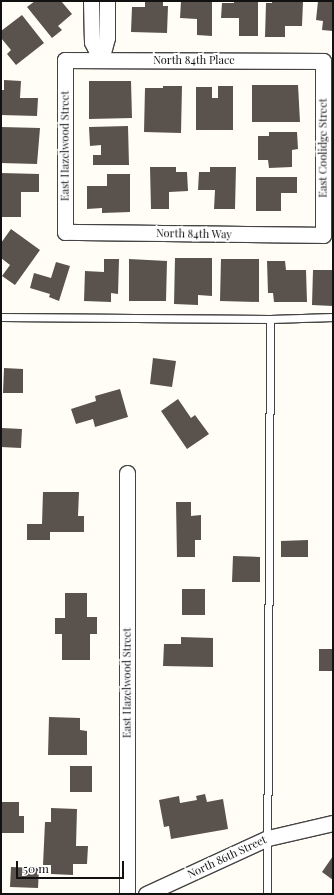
<!DOCTYPE html>
<style>
body{margin:0}
#map{position:relative;width:334px;height:895px;overflow:hidden;background:#fffdf5;font-family:"Playfair Display",serif}
div>[style]{position:absolute}
.building>*{inset:0;background:#5a524d}
.roads{filter:drop-shadow(1px 0 #444) drop-shadow(-1px 0 #444) drop-shadow(0 1px #444) drop-shadow(0 -1px #444)}
.lane>*{height:7px;margin:-3.5px;padding:0 3.5px;transform-origin:3.5px;border-radius:3.5px;background:#fff}
.street>*{height:15px;margin:-7.5px;padding:0 7.5px;transform-origin:7.5px;border-radius:7.5px;background:#fff}
span{translate:-50% -50%;white-space:nowrap;text-align:center;line-height:1.15;-webkit-text-stroke:4px #fff;paint-order:stroke}
.street-label{font-size:11px;color:#111}
.frame{position:absolute;inset:0;border:2px solid #111;pointer-events:none}
.scale{position:absolute;left:16px;top:861px;width:108px;height:18px;box-sizing:border-box;border:2px solid #111;border-top:0;padding-left:5px;font-size:12px;line-height:14px;white-space:nowrap;color:#111;-webkit-text-stroke:3px #fff;paint-order:stroke}
</style>
<div id="map">
<div class="building">
<div style="clip-path:polygon(35px 1px,61px 1px,72px 14px,58px 26px,62px 30px,52px 38px,27px 7px)"></div>
<div style="clip-path:polygon(145px 1px,163px 1px,163px 6px,168px 6px,167px 33px,131px 32px,132px 7px,145px 7px)"></div>
<div style="clip-path:polygon(181px 1px,212px 1px,212px 36px,197px 35px,197px 19px,180px 18px)"></div>
<div style="clip-path:polygon(234px 1px,258px 1px,258px 36px,239px 36px,239px 18px,221px 18px,222px 3px,234px 3px)"></div>
<div style="clip-path:polygon(272px 1px,303px 2px,302px 26px,285px 26px,285px 37px,265px 37px,266px 3px,272px 3px)"></div>
<div style="clip-path:polygon(318px 1px,333px 1px,333px 31px,322px 30px,323px 21px,316px 20px)"></div>
<div style="clip-path:polygon(22px 15px,44px 43px,16px 65px,7px 54px,11px 50px,1px 38px,1px 31px)"></div>
<div style="clip-path:polygon(4px 80px,21px 81px,20px 98px,38px 98px,37px 116px,1px 115px,1px 90px,4px 90px)"></div>
<div style="clip-path:polygon(89px 81px,131px 81px,132px 118px,89px 119px)"></div>
<div style="clip-path:polygon(252px 85px,298px 85px,300px 122px,252px 122px)"></div>
<div style="clip-path:polygon(163px 86px,182px 86px,181px 133px,144px 132px,145px 88px,163px 88px)"></div>
<div style="clip-path:polygon(218px 86px,233px 86px,233px 130px,196px 130px,196px 87px,212px 87px,212px 98px,218px 98px)"></div>
<div style="clip-path:polygon(128px 126px,129px 165px,93px 165px,93px 155px,101px 155px,101px 145px,90px 146px,89px 127px)"></div>
<div style="clip-path:polygon(1px 127px,40px 128px,37px 164px,1px 163px)"></div>
<div style="clip-path:polygon(269px 132px,297px 132px,298px 149px,292px 150px,292px 167px,269px 168px,268px 160px,258px 160px,258px 136px,269px 136px)"></div>
<div style="clip-path:polygon(150px 167px,176px 167px,176px 172px,187px 172px,188px 191px,169px 192px,169px 209px,151px 209px)"></div>
<div style="clip-path:polygon(210px 167px,236px 167px,235px 209px,214px 209px,215px 190px,198px 190px,199px 172px,210px 172px)"></div>
<div style="clip-path:polygon(1px 173px,39px 174px,39px 192px,21px 192px,21px 217px,1px 217px)"></div>
<div style="clip-path:polygon(107px 174px,130px 174px,130px 212px,102px 213px,102px 208px,87px 209px,87px 186px,107px 186px)"></div>
<div style="clip-path:polygon(256px 177px,297px 177px,297px 193px,281px 193px,281px 211px,256px 211px)"></div>
<div style="clip-path:polygon(11px 229px,40px 250px,15px 285px,2px 276px,10px 265px,1px 258px,1px 243px)"></div>
<div style="clip-path:polygon(175px 258px,212px 258px,212px 296px,198px 295px,198px 305px,174px 304px)"></div>
<div style="clip-path:polygon(104px 259px,119px 259px,118px 294px,111px 293px,111px 302px,84px 301px,85px 271px,104px 272px)"></div>
<div style="clip-path:polygon(129px 259px,167px 261px,166px 301px,129px 301px)"></div>
<div style="clip-path:polygon(221px 259px,259px 259px,259px 302px,220px 301px)"></div>
<div style="clip-path:polygon(267px 261px,285px 261px,286px 270px,306px 270px,307px 302px,274px 302px,273px 293px,268px 293px)"></div>
<div style="clip-path:polygon(56px 262px,70px 266px,59px 301px,49px 297px,50px 294px,30px 288px,34px 273px,51px 278px)"></div>
<div style="clip-path:polygon(313px 270px,333px 270px,333px 306px,312px 305px)"></div>
<div style="clip-path:polygon(153px 358px,176px 361px,172px 387px,150px 384px)"></div>
<div style="clip-path:polygon(4px 368px,23px 369px,23px 393px,3px 393px)"></div>
<div style="clip-path:polygon(120px 389px,128px 417px,95px 427px,93px 419px,76px 424px,71px 409px,96px 401px,95px 396px)"></div>
<div style="clip-path:polygon(178px 399px,191px 418px,195px 415px,209px 434px,187px 449px,161px 411px)"></div>
<div style="clip-path:polygon(2px 428px,22px 429px,21px 448px,1px 447px)"></div>
<div style="clip-path:polygon(43px 492px,79px 492px,78px 516px,84px 516px,84px 532px,50px 532px,50px 540px,27px 540px,27px 524px,42px 524px)"></div>
<div style="clip-path:polygon(176px 502px,191px 502px,191px 516px,201px 515px,201px 540px,195px 540px,195px 557px,177px 557px)"></div>
<div style="clip-path:polygon(308px 540px,308px 557px,281px 557px,281px 541px)"></div>
<div style="clip-path:polygon(233px 556px,260px 557px,260px 582px,232px 582px)"></div>
<div style="clip-path:polygon(182px 589px,205px 589px,205px 615px,182px 615px)"></div>
<div style="clip-path:polygon(65px 593px,87px 593px,87px 617px,97px 617px,97px 634px,90px 634px,90px 660px,62px 660px,62px 634px,55px 634px,55px 618px,65px 618px)"></div>
<div style="clip-path:polygon(181px 637px,213px 638px,213px 667px,163px 666px,164px 644px,181px 644px)"></div>
<div style="clip-path:polygon(319px 649px,333px 649px,333px 671px,319px 671px)"></div>
<div style="clip-path:polygon(49px 717px,80px 718px,80px 730px,87px 731px,87px 755px,48px 755px)"></div>
<div style="clip-path:polygon(70px 766px,92px 766px,92px 792px,70px 792px)"></div>
<div style="clip-path:polygon(205px 794px,207px 802px,223px 799px,228px 829px,171px 839px,169px 826px,164px 827px,159px 800px,179px 796px,180px 803px,197px 800px,196px 796px)"></div>
<div style="clip-path:polygon(1px 802px,19px 802px,19px 816px,24px 816px,24px 833px,1px 833px)"></div>
<div style="clip-path:polygon(51px 808px,77px 809px,76px 846px,88px 846px,87px 864px,73px 864px,73px 875px,51px 874px,51px 865px,43px 865px,45px 822px,51px 822px)"></div>
<div style="clip-path:polygon(333px 856px,333px 880px,322px 872px)"></div>
<div style="clip-path:polygon(11px 867px,39px 868px,38px 888px,10px 887px)"></div>
</div>
<div class="roads">
<div class="lane">
<div style="left:1px;top:317px;width:269px;rotate:0.4deg"></div>
<div style="left:270px;top:319px;width:63px;rotate:-1.8deg"></div>
<div style="left:267px;top:894px;width:575px;rotate:-89.7deg"></div>
</div>
<div class="street">
<div style="left:91px;top:1px;width:41px;rotate:88.6deg"></div>
<div style="left:92px;top:42px;width:20px;rotate:63deg"></div>
<div style="left:65px;top:60px;width:258px;rotate:0.2deg"></div>
<div style="left:323px;top:61px;width:174px;rotate:90deg"></div>
<div style="left:323px;top:235px;width:258px;rotate:-179.3deg"></div>
<div style="left:65px;top:232px;width:172px;rotate:-90deg"></div>
<div style="left:101px;top:60px;width:23px;rotate:-75deg"></div>
<div style="left:107px;top:38px;width:37px;rotate:-90deg"></div>
<div style="left:127px;top:473px;width:421px;rotate:90deg"></div>
<div style="left:146px;top:894px;width:134px;rotate:-24.7deg"></div>
<div style="left:268px;top:838px;width:67px;rotate:-13deg"></div>
</div>
</div>
<div class="street-label">
<span style="left:194px;top:60px">North 84th Place</span>
<span style="left:65px;top:146px;rotate:-90deg">East Hazelwood Street</span>
<span style="left:323px;top:148px;rotate:-90deg">East Coolidge Street</span>
<span style="left:194px;top:234px;rotate:1deg">North 84th Way</span>
<span style="left:127px;top:683px;rotate:-90deg">East Hazelwood Street</span>
<span style="left:227px;top:857px;rotate:-25deg">North 86th Street</span>
</div>
<div class="frame"></div>
<div class="scale">50 m</div>
</div>
